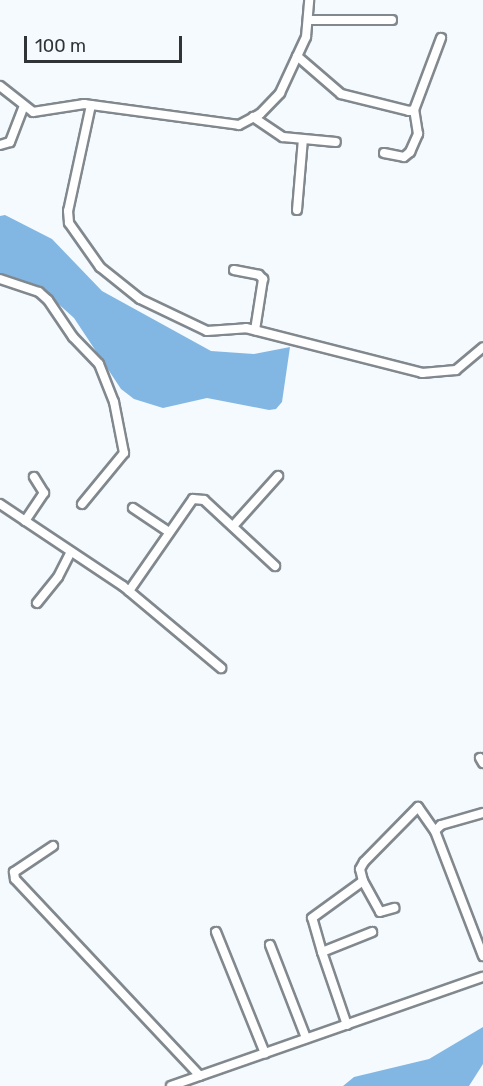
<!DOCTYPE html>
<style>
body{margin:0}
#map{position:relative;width:483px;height:1086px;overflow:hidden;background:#f5fafe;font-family:Rubik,sans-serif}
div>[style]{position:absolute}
.water>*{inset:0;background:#83b7e3}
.roads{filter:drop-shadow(2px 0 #81888e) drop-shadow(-2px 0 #81888e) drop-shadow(0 2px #81888e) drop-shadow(0 -2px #81888e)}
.minor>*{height:8px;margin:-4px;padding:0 4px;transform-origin:4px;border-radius:4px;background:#fff}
span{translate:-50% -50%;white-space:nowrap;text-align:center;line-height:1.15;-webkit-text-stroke:6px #f5fafe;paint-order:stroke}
.scale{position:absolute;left:24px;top:36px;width:158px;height:27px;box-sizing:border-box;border:3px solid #313436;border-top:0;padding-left:8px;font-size:18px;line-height:21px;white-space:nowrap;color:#313436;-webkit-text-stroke:4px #f5fafe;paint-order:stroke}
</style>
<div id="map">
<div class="water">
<div style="clip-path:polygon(5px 215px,52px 239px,102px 291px,211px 351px,254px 354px,290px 347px,282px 402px,276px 409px,269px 410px,207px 398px,163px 408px,134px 399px,121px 389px,74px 318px,44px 291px,0 275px,0 216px)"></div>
<div style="clip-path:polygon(483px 1027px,483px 1064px,469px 1086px,343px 1086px,354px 1077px,429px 1059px)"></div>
</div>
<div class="roads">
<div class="minor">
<div style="left:308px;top:20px;width:84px"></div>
<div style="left:297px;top:56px;width:58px;rotate:40.8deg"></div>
<div style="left:341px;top:94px;width:70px;rotate:14deg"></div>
<div style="left:409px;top:111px;width:5px;rotate:-11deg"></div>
<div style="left:414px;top:110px;width:77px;rotate:-69.4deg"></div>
<div style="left:0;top:86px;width:42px;rotate:38.2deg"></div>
<div style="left:33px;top:112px;width:52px;rotate:-8.9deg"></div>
<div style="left:84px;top:104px;width:156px;rotate:7.7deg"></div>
<div style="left:239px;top:125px;width:24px;rotate:-28deg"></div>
<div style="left:260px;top:114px;width:29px;rotate:-46deg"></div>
<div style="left:280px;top:93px;width:62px;rotate:-65.1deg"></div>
<div style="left:306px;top:37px;width:37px;rotate:-85deg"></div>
<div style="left:91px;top:105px;width:108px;rotate:102.2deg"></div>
<div style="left:68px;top:211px;width:12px;rotate:85deg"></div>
<div style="left:69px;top:223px;width:54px;rotate:54.8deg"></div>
<div style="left:100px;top:267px;width:51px;rotate:38.7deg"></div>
<div style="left:140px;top:299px;width:74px;rotate:25.5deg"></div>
<div style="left:207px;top:331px;width:39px;rotate:-4deg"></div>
<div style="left:246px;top:328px;width:182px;rotate:14.3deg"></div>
<div style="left:422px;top:373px;width:34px;rotate:-5deg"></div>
<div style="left:456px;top:370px;width:35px;rotate:-40deg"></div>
<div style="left:253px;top:117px;width:36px;rotate:34deg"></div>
<div style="left:283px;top:137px;width:53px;rotate:5.4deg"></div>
<div style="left:0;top:145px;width:10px;rotate:-17deg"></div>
<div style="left:10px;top:142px;width:39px;rotate:-69deg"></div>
<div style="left:384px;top:153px;width:20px;rotate:11deg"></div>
<div style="left:404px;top:157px;width:8px;rotate:-40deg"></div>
<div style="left:410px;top:152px;width:20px;rotate:-66deg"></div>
<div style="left:418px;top:134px;width:24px;rotate:-99deg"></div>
<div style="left:297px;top:210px;width:71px;rotate:-85.2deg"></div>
<div style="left:234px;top:270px;width:25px;rotate:11deg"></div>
<div style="left:259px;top:275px;width:6px;rotate:45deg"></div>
<div style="left:263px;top:279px;width:52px;rotate:98.9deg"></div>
<div style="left:0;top:279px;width:41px;rotate:18.4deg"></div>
<div style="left:39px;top:292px;width:12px;rotate:42deg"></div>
<div style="left:48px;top:300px;width:45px;rotate:56deg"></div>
<div style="left:73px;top:337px;width:37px;rotate:46deg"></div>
<div style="left:99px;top:364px;width:41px;rotate:68.5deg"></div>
<div style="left:114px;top:402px;width:52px;rotate:78.9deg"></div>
<div style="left:124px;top:453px;width:66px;rotate:129.5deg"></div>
<div style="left:0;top:504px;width:148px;rotate:33.7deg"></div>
<div style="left:123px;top:586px;width:128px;rotate:39.9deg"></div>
<div style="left:133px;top:508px;width:43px;rotate:33.7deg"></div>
<div style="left:25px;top:521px;width:34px;rotate:-56deg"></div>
<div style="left:44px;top:493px;width:19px;rotate:-122deg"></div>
<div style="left:234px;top:525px;width:66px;rotate:-48.1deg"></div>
<div style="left:129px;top:591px;width:112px;rotate:-55.2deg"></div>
<div style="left:193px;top:499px;width:11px;rotate:5deg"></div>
<div style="left:204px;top:500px;width:97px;rotate:42.9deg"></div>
<div style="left:37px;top:603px;width:33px;rotate:-51deg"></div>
<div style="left:58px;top:577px;width:28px;rotate:-63deg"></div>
<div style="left:480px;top:758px;width:6px;rotate:59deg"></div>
<div style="left:435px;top:831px;width:8px;rotate:-45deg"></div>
<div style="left:441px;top:825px;width:44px;rotate:-15.9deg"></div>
<div style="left:53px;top:846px;width:47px;rotate:146.3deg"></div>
<div style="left:14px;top:872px;width:7px;rotate:82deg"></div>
<div style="left:15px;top:879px;width:270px;rotate:46.8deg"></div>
<div style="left:363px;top:881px;width:12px;rotate:-104deg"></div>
<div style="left:360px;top:869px;width:8px;rotate:-60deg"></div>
<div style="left:364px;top:862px;width:77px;rotate:-45.5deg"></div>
<div style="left:418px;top:807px;width:29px;rotate:55deg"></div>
<div style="left:435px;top:831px;width:134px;rotate:69deg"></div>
<div style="left:216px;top:932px;width:131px;rotate:68deg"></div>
<div style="left:270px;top:945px;width:100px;rotate:68.8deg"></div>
<div style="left:322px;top:952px;width:35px;rotate:-106deg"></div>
<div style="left:312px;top:918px;width:63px;rotate:-36deg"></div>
<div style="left:363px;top:881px;width:35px;rotate:61deg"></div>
<div style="left:380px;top:912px;width:15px;rotate:-16deg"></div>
<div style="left:347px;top:1025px;width:77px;rotate:-108.9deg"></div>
<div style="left:322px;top:952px;width:54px;rotate:-21.8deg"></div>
<div style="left:171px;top:1086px;width:330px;rotate:-19.3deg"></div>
</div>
</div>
<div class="scale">100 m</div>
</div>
